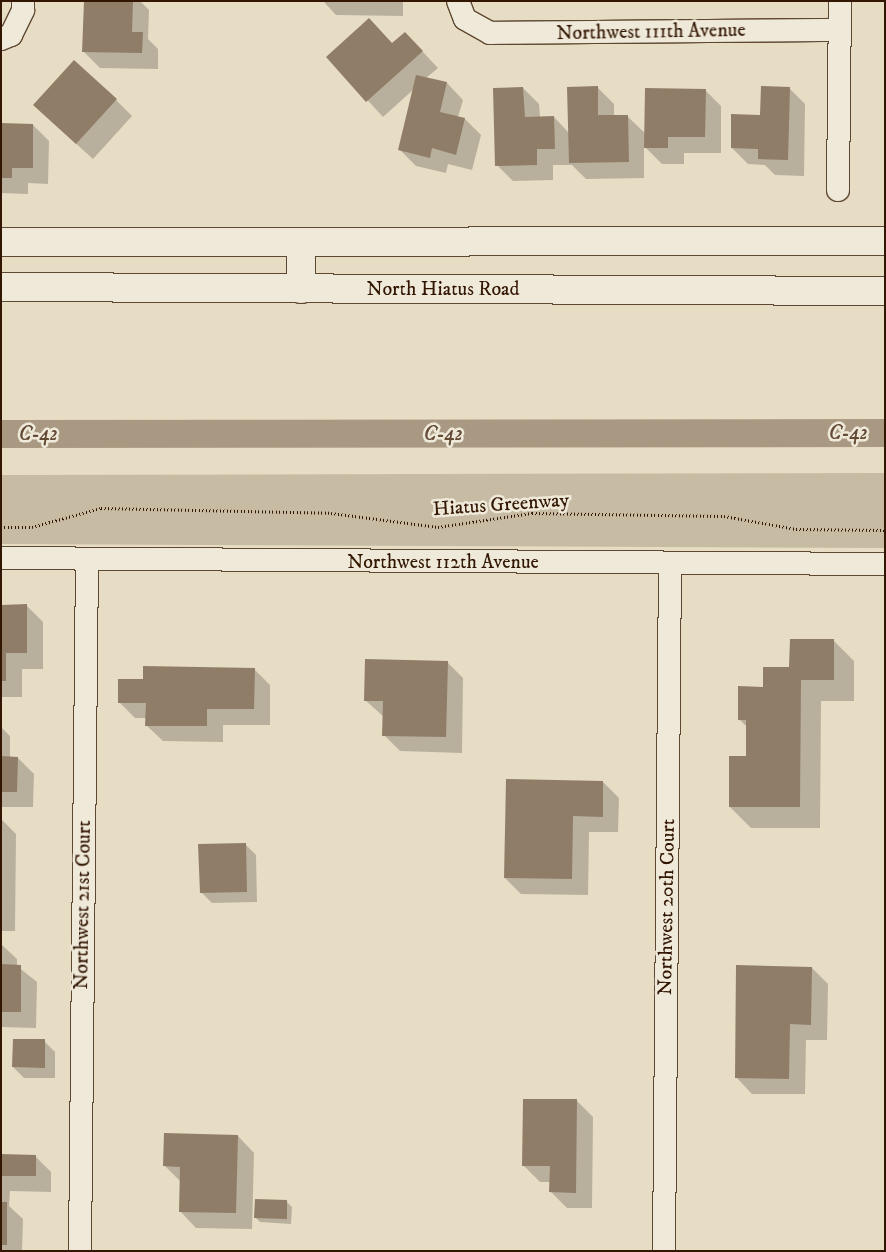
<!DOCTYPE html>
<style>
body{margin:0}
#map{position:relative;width:886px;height:1252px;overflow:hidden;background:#e7ddc4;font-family:"IM FELL DW Pica",serif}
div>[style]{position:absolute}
.green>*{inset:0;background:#c8bba3}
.shadow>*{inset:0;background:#0003}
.canal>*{height:28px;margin:-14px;padding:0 14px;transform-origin:14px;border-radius:14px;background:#a99982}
.building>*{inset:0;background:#907d67}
.path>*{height:3px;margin-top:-1.5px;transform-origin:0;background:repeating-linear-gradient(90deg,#321602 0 1px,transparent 0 3.5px)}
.roads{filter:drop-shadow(1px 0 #5f4832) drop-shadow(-1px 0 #5f4832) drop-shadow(0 1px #5f4832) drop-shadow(0 -1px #5f4832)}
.minor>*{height:22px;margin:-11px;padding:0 11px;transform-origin:11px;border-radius:11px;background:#efe9d9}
.secondary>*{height:28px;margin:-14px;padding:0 14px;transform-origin:14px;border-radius:14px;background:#efe9d9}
span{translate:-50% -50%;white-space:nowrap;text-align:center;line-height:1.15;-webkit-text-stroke:5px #efe9d9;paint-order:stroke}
.street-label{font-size:20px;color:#321602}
.water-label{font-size:21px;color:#624a35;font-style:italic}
.frame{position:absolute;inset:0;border:2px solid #321602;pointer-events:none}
</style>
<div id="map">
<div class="green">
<div style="clip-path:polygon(885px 473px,885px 548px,1px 544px,1px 475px)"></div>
</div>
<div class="shadow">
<div style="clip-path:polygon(85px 1px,140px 1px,149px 10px,148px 39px,158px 49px,158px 69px,100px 68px,84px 52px)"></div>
<div style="clip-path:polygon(323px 1px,403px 1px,403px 16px,336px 15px)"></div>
<div style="clip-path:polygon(405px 33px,438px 68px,426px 78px,447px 83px,463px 100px,458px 117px,465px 119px,481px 135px,472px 170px,448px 164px,446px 173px,416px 166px,400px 150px,414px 89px,383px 117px,328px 57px,393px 44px)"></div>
<div style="clip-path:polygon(597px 87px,614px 104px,614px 116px,627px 116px,646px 134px,705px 90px,721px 106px,721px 153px,684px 153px,684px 164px,662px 164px,644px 146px,644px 178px,586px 179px,572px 165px,553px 165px,553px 180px,513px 181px,497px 165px,523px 88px,539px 104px,540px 117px,554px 117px,569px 133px)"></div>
<div style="clip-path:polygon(789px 88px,805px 104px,804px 176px,775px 175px,765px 165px,748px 164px,732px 148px)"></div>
<div style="clip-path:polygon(116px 100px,132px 116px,93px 159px,51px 121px)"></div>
<div style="clip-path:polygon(1px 125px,33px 125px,49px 141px,48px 184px,28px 183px,28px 194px,1px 193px)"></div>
<div style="clip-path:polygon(1px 606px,27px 606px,43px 622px,43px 669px,22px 669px,22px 697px,1px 697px)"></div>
<div style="clip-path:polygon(833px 640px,854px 661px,854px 701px,821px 701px,820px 828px,751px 828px,730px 807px,747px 757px,747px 727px,739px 719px,791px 668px)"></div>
<div style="clip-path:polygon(447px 662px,463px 678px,462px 753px,400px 751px,384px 735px,384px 717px,365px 700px)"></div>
<div style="clip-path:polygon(254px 669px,270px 685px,270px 725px,223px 725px,223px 742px,163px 741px,146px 725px,146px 718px,135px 718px,119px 702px,144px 681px)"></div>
<div style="clip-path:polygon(1px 727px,10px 736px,10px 758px,18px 758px,34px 774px,33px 807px,1px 807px)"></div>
<div style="clip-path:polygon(603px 782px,619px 798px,618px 832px,589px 832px,588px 895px,521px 894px,505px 878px)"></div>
<div style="clip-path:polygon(1px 819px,16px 834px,15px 931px,1px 931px)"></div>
<div style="clip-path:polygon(245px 844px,256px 855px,257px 902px,212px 903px,201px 892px)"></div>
<div style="clip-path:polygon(1px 944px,17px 959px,17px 966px,37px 982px,36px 1028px,1px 1027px)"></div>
<div style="clip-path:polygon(812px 968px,828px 984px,827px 1040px,806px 1040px,805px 1094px,752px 1094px,736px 1077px)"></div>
<div style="clip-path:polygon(44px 1041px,55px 1052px,55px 1078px,24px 1078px,13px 1067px)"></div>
<div style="clip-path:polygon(577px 1101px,593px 1117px,592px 1208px,567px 1208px,551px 1192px,551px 1182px,540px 1182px,523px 1165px)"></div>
<div style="clip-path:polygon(238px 1136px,254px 1153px,252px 1229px,196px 1228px,180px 1211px,181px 1182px,165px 1166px)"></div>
<div style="clip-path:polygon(1px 1156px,35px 1156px,51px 1172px,51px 1192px,10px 1191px,9px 1206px,23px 1219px,22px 1251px,1px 1251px)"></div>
<div style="clip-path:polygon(287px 1202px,292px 1207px,291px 1224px,260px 1222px,255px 1217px)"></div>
</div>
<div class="canal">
<div style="left:1px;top:434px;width:884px;rotate:-0.06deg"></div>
</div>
<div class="building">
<div style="clip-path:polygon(84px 1px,133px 1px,132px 32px,143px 32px,142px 53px,82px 52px)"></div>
<div style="clip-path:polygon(369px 18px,392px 43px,405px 32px,423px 51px,366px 102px,326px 57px)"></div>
<div style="clip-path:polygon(74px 60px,117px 99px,76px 144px,33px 105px)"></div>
<div style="clip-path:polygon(416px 75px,447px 82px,440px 112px,465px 118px,456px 155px,432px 148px,430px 158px,398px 150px)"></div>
<div style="clip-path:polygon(598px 86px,598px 115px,628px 115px,629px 162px,569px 163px,567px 87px)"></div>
<div style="clip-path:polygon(761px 86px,790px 87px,788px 160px,758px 159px,758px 149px,731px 148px,731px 114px,760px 115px)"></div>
<div style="clip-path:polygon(523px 87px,525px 117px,554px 116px,555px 149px,537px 149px,537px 165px,495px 166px,493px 88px)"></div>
<div style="clip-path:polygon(645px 88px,706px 89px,705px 137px,668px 137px,668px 148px,644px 148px)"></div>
<div style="clip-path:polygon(1px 123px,33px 124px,33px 168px,12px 168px,12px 178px,1px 178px)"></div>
<div style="clip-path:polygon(27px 604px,27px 653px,6px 653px,6px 681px,1px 681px,1px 605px)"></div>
<div style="clip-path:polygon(790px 639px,834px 639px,834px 680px,801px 680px,800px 807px,729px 807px,729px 756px,746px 756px,746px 720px,738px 720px,738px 686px,763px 687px,763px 667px,789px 667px)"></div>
<div style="clip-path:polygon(365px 659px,448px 661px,446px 737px,382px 736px,383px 701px,364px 701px)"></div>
<div style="clip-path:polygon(143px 666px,255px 668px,254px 709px,207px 709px,207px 726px,145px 726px,146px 703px,118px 703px,118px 679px,143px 679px)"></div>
<div style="clip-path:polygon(1px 756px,18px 757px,17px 792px,1px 792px)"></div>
<div style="clip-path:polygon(506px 779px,603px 781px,603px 817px,573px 816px,572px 879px,504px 878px)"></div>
<div style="clip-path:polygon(246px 843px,247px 892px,200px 893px,198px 844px)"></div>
<div style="clip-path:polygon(1px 964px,21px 965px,21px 1012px,1px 1012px)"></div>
<div style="clip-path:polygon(736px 965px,812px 967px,811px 1025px,790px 1024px,789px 1079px,735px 1078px)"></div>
<div style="clip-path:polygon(13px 1039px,45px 1039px,45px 1068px,12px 1067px)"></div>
<div style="clip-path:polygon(523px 1099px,577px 1099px,576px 1193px,549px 1192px,550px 1166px,522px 1166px)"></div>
<div style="clip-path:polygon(164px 1133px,238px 1135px,236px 1213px,179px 1212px,180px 1167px,163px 1166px)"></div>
<div style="clip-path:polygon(1px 1154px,36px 1155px,36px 1176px,1px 1176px)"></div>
<div style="clip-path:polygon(255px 1199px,287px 1200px,287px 1219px,254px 1218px)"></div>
<div style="clip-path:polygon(1px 1202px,7px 1202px,7px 1245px,1px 1245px)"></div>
</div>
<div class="path">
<div style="left:1px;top:527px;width:31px"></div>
<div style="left:32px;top:527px;width:72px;rotate:-15.4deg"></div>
<div style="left:101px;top:508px;width:230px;rotate:1.2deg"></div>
<div style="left:331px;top:513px;width:108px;rotate:7.5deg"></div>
<div style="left:438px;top:527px;width:95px;rotate:-8.5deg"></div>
<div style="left:532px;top:513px;width:192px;rotate:0.9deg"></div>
<div style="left:724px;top:516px;width:73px;rotate:10.2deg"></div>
<div style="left:796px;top:529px;width:89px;rotate:0.6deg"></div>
</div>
<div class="roads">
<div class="minor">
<div style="left:458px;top:1px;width:19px;rotate:69deg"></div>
<div style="left:465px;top:19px;width:29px;rotate:29deg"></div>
<div style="left:490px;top:33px;width:350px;rotate:-0.5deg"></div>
<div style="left:1px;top:39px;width:11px;rotate:-22deg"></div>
<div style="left:11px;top:35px;width:28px;rotate:-64deg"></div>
<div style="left:23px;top:10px;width:9px;rotate:-90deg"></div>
<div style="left:838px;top:190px;width:189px;rotate:-89.4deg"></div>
<div style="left:1px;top:558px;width:884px;rotate:0.39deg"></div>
<div style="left:80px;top:1251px;width:692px;rotate:-89.42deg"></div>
<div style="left:664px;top:1251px;width:687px;rotate:-89.5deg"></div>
</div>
<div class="secondary">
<div style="left:1px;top:242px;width:884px;rotate:-0.06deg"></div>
<div style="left:301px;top:243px;width:46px;rotate:90deg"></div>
<div style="left:1px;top:287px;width:884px;rotate:0.26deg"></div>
</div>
</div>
<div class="street-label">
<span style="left:651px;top:32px;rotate:-1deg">Northwest 111th Avenue</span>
<span style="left:443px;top:289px">North Hiatus Road</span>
<span style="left:501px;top:505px;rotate:-4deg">Hiatus Greenway</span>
<span style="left:443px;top:562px">Northwest 112th Avenue</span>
<span style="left:83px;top:905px;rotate:-89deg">Northwest 21st Court</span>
<span style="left:667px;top:907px;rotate:-89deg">Northwest 20th Court</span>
</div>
<div class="water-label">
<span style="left:848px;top:433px">C-42</span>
<span style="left:38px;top:434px">C-42</span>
<span style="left:443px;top:434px">C-42</span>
</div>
<div class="frame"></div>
</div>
